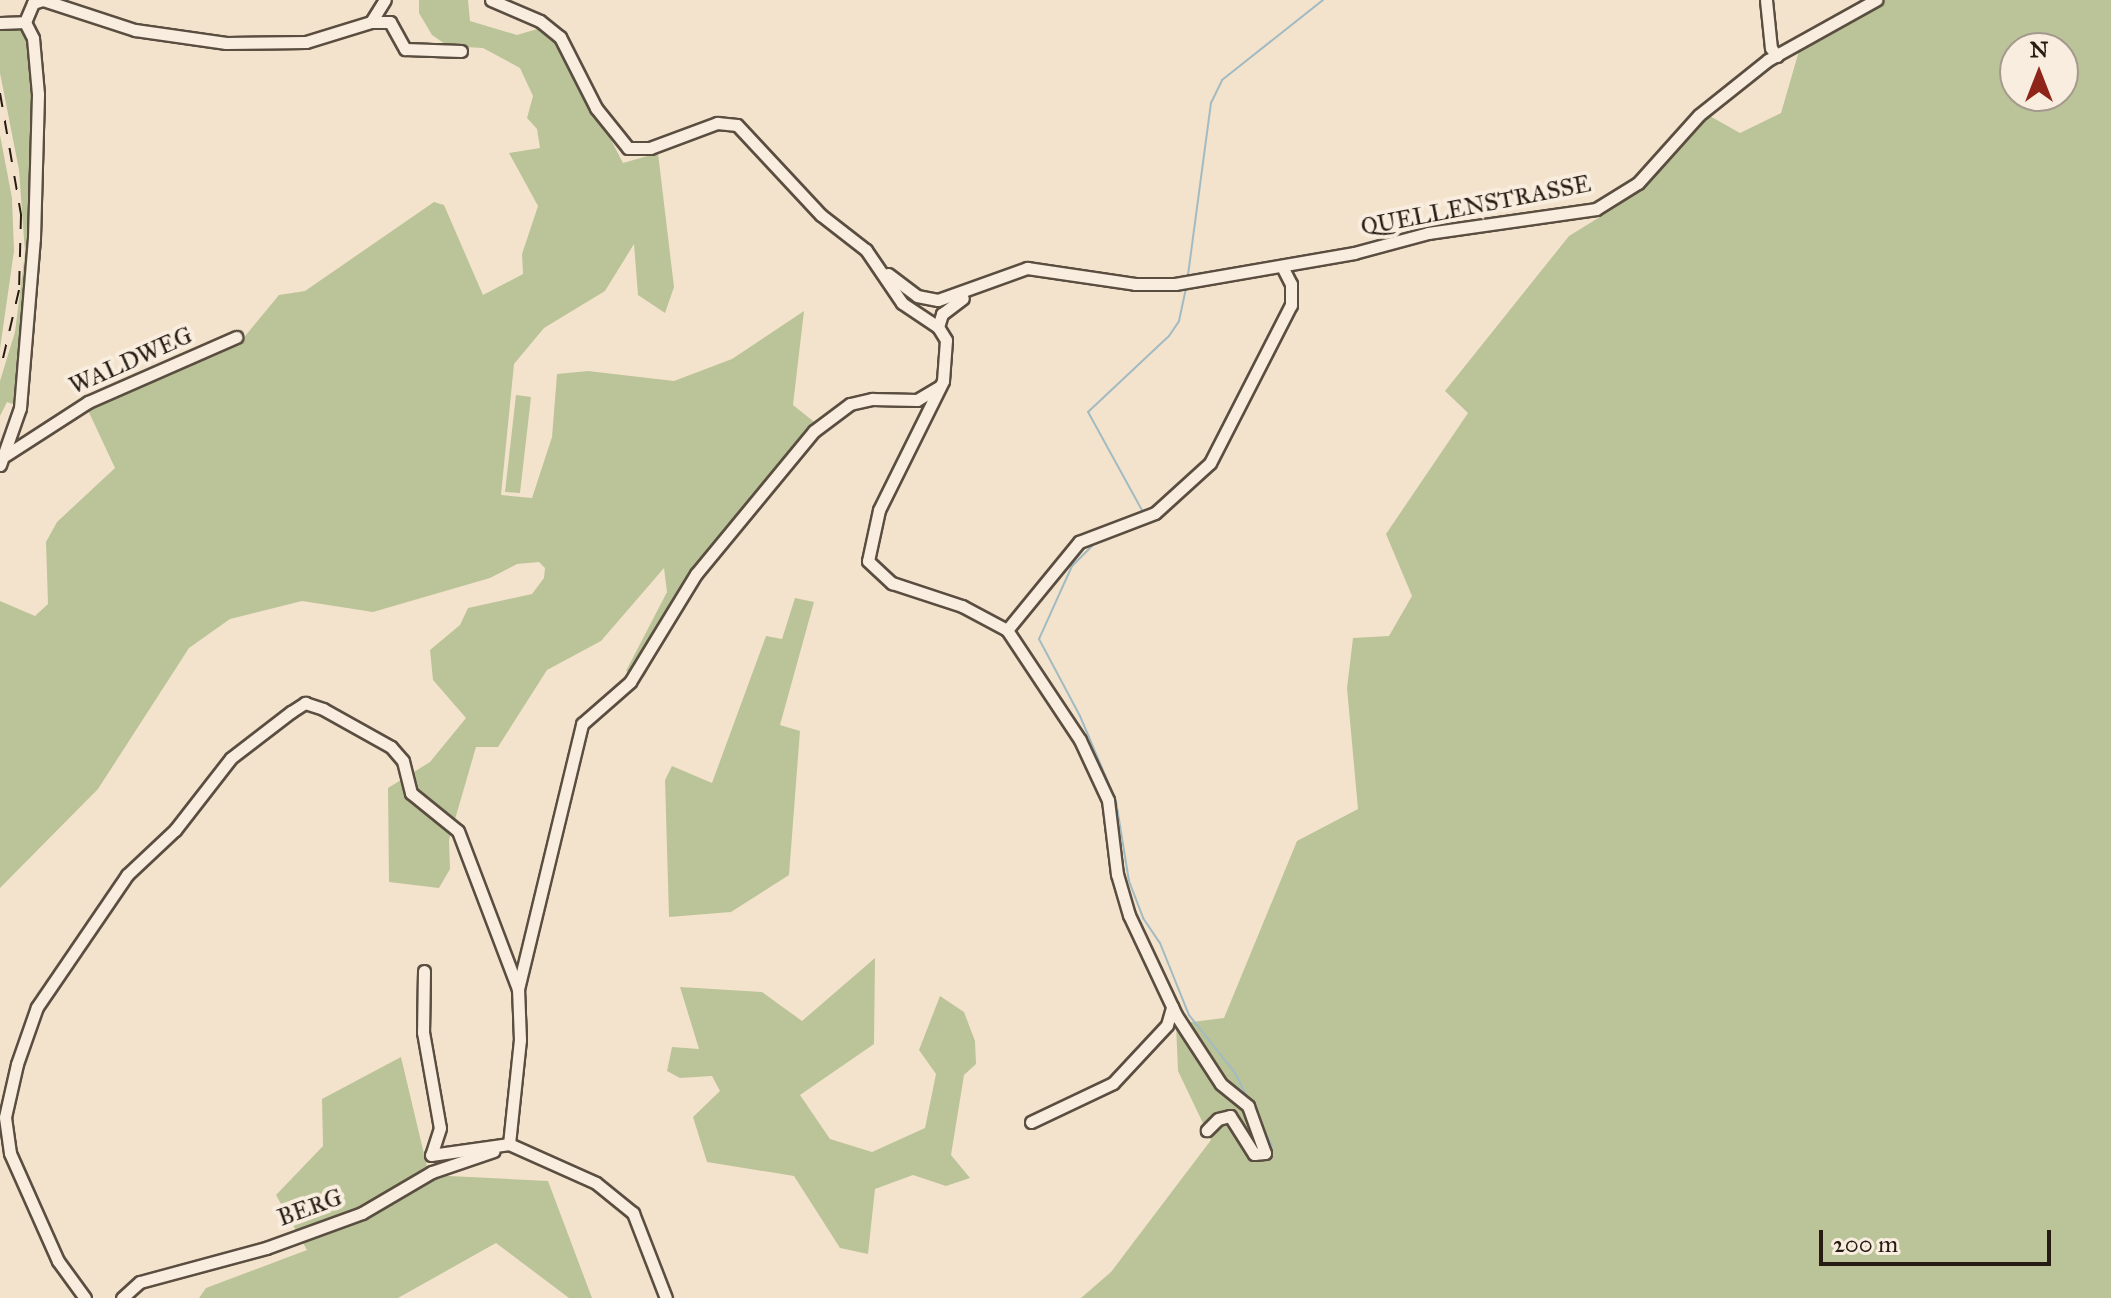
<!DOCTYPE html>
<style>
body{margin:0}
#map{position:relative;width:2111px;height:1298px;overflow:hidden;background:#f4e3cc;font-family:"IM FELL Great Primer",serif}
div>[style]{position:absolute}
.green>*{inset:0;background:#bbc498}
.stream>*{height:2px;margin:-1px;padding:0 1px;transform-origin:1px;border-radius:1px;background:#a2bbc3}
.roads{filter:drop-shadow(2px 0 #5a4e41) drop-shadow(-2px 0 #5a4e41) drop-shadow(0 2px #5a4e41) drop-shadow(0 -2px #5a4e41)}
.minor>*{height:11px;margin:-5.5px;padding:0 5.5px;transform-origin:5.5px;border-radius:5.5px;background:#f8edde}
.rail>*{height:2px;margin-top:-1px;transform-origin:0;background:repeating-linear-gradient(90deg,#271c13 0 14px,transparent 0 28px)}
span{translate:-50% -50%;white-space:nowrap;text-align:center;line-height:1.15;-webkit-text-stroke:8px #f8edde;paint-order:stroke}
.street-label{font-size:24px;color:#271c13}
.north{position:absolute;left:1999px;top:32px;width:80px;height:80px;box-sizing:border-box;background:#f8edde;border:2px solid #a4998d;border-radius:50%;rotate:0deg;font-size:22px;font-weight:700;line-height:32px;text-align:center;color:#271c13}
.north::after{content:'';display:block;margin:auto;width:28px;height:36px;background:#8f2418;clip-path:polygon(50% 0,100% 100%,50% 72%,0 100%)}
.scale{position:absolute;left:1819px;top:1230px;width:232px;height:36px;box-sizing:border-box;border:4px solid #271c13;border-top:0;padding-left:10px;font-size:24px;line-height:28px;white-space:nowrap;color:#271c13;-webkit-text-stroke:6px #f8edde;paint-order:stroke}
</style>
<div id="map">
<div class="green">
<div style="clip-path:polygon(419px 0,468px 0,470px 21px,517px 35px,544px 27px,563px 47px,623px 163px,658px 153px,674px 287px,665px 313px,638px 295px,634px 244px,605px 291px,544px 328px,514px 364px,501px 495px,532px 498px,552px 437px,557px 374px,588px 371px,674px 381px,732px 359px,804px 311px,793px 405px,823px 429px,704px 568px,644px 677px,626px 671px,667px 592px,664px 568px,601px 641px,547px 670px,498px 747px,476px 747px,449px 840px,450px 869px,439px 888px,389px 882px,388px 788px,430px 762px,466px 718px,433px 680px,430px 650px,460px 625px,468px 608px,532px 594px,544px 578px,545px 568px,539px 562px,517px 564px,490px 578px,373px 612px,302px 601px,230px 619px,189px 648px,98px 789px,0 888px,0 601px,35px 616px,48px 604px,46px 542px,57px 522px,115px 468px,86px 406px,241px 341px,279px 295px,305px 291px,434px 202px,444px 205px,483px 295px,523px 274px,522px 254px,538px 206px,509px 153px,540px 148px,537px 129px,527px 118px,533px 96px,520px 68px,483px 48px,448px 46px,432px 35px,419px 13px)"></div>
<div style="clip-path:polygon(evenodd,1877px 0,2111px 0,2111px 1298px,1081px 1298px,1111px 1272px,1211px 1140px,1178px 1071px,1176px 1024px,1224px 1018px,1297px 841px,1358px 809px,1347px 688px,1353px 638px,1389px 636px,1412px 596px,1386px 534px,1468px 413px,1445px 391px,1569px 236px,1616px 207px,1708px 115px,1740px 133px,1781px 113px,1799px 51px,1877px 0,2015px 48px,2063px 48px,2063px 96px,2015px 96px,2015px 48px)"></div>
<div style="clip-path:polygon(0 26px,20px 29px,30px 41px,36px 149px,18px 406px,7px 402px,0 416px,0 381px,15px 332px,25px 253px,19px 170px,0 73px)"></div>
<div style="clip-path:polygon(0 135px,12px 198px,14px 251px,0 349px)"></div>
<div style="clip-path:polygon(516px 395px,531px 397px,520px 493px,505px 492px)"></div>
<div style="clip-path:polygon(795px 598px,814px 602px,780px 725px,800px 731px,789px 875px,731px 912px,669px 917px,665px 780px,672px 766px,712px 783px,766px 636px,782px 639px)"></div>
<div style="clip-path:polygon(875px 958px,874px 1044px,800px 1095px,830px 1139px,872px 1152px,925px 1128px,936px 1074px,919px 1050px,940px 996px,964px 1012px,975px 1041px,976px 1064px,964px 1075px,951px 1155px,970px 1178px,946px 1186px,913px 1175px,875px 1189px,868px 1254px,840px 1248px,794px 1176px,707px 1162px,693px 1117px,720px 1091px,712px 1076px,680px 1078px,667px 1071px,672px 1047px,699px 1049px,680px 987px,762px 992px,802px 1021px)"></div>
<div style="clip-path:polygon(401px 1057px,429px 1175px,548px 1181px,592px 1298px,569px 1298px,496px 1243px,398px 1298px,199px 1298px,206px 1288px,307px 1250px,276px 1195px,323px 1146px,322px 1099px)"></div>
</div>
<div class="stream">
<div style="left:1188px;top:275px;width:174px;rotate:-82.4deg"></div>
<div style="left:1211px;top:103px;width:25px;rotate:-64deg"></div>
<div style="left:1222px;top:80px;width:129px;rotate:-38.4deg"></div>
<div style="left:1143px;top:512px;width:114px;rotate:-118.8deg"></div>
<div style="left:1088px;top:412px;width:111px;rotate:-43.2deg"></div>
<div style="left:1169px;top:336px;width:18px;rotate:-56deg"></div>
<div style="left:1179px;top:321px;width:34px;rotate:-78deg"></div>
<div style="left:1135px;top:526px;width:13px;rotate:-23deg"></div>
<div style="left:1118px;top:533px;width:26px;rotate:155deg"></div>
<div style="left:1094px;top:544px;width:31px;rotate:135deg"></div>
<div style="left:1072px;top:566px;width:80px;rotate:114.3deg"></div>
<div style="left:1039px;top:639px;width:87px;rotate:62deg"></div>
<div style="left:1080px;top:716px;width:92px;rotate:67deg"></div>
<div style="left:1116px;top:801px;width:81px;rotate:80.8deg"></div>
<div style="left:1129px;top:881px;width:40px;rotate:69deg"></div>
<div style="left:1143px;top:918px;width:30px;rotate:56deg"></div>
<div style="left:1160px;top:943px;width:78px;rotate:68.1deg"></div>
<div style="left:1189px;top:1015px;width:74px;rotate:51.6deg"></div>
<div style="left:1235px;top:1073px;width:82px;rotate:63.1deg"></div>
</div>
<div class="roads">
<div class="minor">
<div style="left:491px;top:0;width:53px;rotate:23.2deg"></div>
<div style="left:540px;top:21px;width:26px;rotate:39deg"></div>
<div style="left:560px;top:37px;width:80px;rotate:63.1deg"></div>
<div style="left:596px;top:108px;width:51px;rotate:51.3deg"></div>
<div style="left:628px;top:148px;width:22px"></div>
<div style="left:650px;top:148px;width:72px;rotate:-20.5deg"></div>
<div style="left:717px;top:123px;width:20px;rotate:6deg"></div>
<div style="left:737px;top:125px;width:123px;rotate:47deg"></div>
<div style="left:821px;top:215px;width:57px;rotate:37.9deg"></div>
<div style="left:866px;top:250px;width:64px;rotate:55.8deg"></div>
<div style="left:902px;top:303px;width:43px;rotate:33.7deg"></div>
<div style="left:938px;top:327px;width:15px;rotate:58deg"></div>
<div style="left:946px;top:340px;width:41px;rotate:94.2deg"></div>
<div style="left:943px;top:381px;width:144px;rotate:116.4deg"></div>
<div style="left:879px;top:510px;width:52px;rotate:102.2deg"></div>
<div style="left:868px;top:561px;width:33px;rotate:43deg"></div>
<div style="left:892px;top:583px;width:74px;rotate:18.2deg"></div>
<div style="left:962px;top:606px;width:51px;rotate:28.1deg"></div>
<div style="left:1007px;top:630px;width:132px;rotate:56.4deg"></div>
<div style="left:1080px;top:740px;width:66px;rotate:65deg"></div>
<div style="left:1108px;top:800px;width:75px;rotate:83.1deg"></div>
<div style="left:1117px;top:874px;width:43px;rotate:73.7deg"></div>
<div style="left:1129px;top:915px;width:110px;rotate:64.8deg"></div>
<div style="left:1176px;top:1015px;width:82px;rotate:56.9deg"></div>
<div style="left:1221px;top:1084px;width:35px;rotate:39deg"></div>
<div style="left:1248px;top:1106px;width:50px;rotate:70.1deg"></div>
<div style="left:1265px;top:1153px;width:11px;rotate:175deg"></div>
<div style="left:1254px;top:1154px;width:45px;rotate:-122.3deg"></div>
<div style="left:1230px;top:1116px;width:12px;rotate:166deg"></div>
<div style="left:1218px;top:1119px;width:16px;rotate:135deg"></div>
<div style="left:1766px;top:0;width:48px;rotate:84.1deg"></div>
<div style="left:1771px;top:48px;width:10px;rotate:53deg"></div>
<div style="left:371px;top:22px;width:19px"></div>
<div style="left:390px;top:22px;width:31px;rotate:61deg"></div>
<div style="left:405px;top:49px;width:56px;rotate:2deg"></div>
<div style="left:0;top:23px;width:25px;rotate:-2deg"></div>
<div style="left:25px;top:22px;width:21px;rotate:-67deg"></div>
<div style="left:33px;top:3px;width:10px;rotate:-17deg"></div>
<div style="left:43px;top:0;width:97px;rotate:18.1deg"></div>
<div style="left:135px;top:30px;width:92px;rotate:8.1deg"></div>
<div style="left:226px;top:43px;width:80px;rotate:-0.7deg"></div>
<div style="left:306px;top:42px;width:68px;rotate:-17.1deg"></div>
<div style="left:371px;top:22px;width:26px;rotate:-58deg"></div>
<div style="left:888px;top:274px;width:36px;rotate:37deg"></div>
<div style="left:917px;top:296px;width:21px;rotate:11deg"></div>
<div style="left:938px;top:300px;width:95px;rotate:-19.8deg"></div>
<div style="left:1027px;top:268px;width:109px;rotate:8.4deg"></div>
<div style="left:1135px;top:284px;width:40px"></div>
<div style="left:1175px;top:284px;width:182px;rotate:-9.8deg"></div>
<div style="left:1354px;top:253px;width:77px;rotate:-15.1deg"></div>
<div style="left:1428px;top:233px;width:170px;rotate:-8.1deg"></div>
<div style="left:1596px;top:209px;width:49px;rotate:-31.8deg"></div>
<div style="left:1638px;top:183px;width:91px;rotate:-48.1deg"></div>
<div style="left:1699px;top:115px;width:88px;rotate:-38.6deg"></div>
<div style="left:1768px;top:60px;width:124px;rotate:-29.1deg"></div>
<div style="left:938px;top:327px;width:14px;rotate:-73deg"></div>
<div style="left:942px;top:314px;width:26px;rotate:-37deg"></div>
<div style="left:6px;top:455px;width:98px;rotate:-32.9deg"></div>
<div style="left:88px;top:402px;width:162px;rotate:-23.7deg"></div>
<div style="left:0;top:465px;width:60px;rotate:-70.7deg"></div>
<div style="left:20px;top:408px;width:171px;rotate:-85.3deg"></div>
<div style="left:34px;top:238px;width:144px;rotate:-88.4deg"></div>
<div style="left:38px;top:94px;width:56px;rotate:-95.1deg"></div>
<div style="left:33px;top:38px;width:18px;rotate:-117deg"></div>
<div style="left:1007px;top:630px;width:114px;rotate:-50.7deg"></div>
<div style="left:1079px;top:542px;width:81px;rotate:-20.9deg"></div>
<div style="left:1155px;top:513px;width:74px;rotate:-42.3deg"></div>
<div style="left:1210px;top:463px;width:178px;rotate:-62.9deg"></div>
<div style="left:1291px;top:305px;width:21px;rotate:-90deg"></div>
<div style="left:1291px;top:284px;width:20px;rotate:-117deg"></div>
<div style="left:424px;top:971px;width:61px;rotate:90.9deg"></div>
<div style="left:423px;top:1032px;width:97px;rotate:80deg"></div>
<div style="left:440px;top:1128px;width:28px;rotate:108deg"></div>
<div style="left:431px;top:1155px;width:79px;rotate:-8deg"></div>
<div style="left:509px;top:1144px;width:95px;rotate:24.1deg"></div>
<div style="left:596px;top:1183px;width:48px;rotate:39deg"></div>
<div style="left:633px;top:1213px;width:91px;rotate:68.8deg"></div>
<div style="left:1031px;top:1122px;width:91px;rotate:-25.4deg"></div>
<div style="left:1113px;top:1083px;width:79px;rotate:-47deg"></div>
<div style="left:1167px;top:1025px;width:19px;rotate:-74deg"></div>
<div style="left:509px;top:1144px;width:105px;rotate:-84deg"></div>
<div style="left:520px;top:1040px;width:51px;rotate:-92.2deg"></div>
<div style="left:518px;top:989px;width:273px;rotate:-76.4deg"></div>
<div style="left:582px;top:724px;width:64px;rotate:-41.2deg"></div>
<div style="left:630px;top:682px;width:127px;rotate:-58.6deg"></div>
<div style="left:696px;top:574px;width:185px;rotate:-50.5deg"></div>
<div style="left:814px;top:431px;width:45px;rotate:-36.9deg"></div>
<div style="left:850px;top:404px;width:23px;rotate:-13deg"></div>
<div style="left:872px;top:399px;width:45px;rotate:1.3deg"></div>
<div style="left:917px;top:400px;width:26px;rotate:-31deg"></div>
<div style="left:85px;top:1298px;width:46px;rotate:-126.1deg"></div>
<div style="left:58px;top:1261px;width:118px;rotate:-114deg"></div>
<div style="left:10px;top:1153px;width:36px;rotate:-98deg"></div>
<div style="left:5px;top:1117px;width:54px;rotate:-77.2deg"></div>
<div style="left:17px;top:1064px;width:60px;rotate:-70.7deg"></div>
<div style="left:37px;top:1007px;width:160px;rotate:-55.7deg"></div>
<div style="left:127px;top:875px;width:66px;rotate:-43.2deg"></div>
<div style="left:175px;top:830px;width:91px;rotate:-52.1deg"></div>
<div style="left:231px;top:758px;width:76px;rotate:-37.5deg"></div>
<div style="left:291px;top:712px;width:17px;rotate:-33deg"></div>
<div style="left:305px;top:703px;width:19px;rotate:18deg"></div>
<div style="left:323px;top:709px;width:78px;rotate:29.2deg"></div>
<div style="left:391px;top:747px;width:18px;rotate:49deg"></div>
<div style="left:403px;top:761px;width:33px;rotate:76deg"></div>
<div style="left:411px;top:793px;width:60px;rotate:39deg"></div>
<div style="left:458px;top:831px;width:169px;rotate:69.2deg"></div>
<div style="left:122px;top:1298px;width:24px;rotate:-42deg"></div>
<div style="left:140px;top:1282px;width:131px;rotate:-15.1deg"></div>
<div style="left:266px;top:1248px;width:102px;rotate:-20deg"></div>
<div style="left:362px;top:1213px;width:81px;rotate:-30.4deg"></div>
<div style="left:432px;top:1172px;width:65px;rotate:-18.7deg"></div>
</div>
</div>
<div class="rail">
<div style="left:0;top:93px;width:124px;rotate:80.2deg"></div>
<div style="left:21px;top:215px;width:75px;rotate:91.5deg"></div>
<div style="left:19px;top:290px;width:83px;rotate:103.2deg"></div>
</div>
<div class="street-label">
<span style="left:1476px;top:206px;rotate:-11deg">QUELLENSTRASSE</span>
<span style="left:131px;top:361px;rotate:-24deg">WALDWEG</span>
<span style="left:310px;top:1208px;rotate:-20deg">BERG</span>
</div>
<div class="north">N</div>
<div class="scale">200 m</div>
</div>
